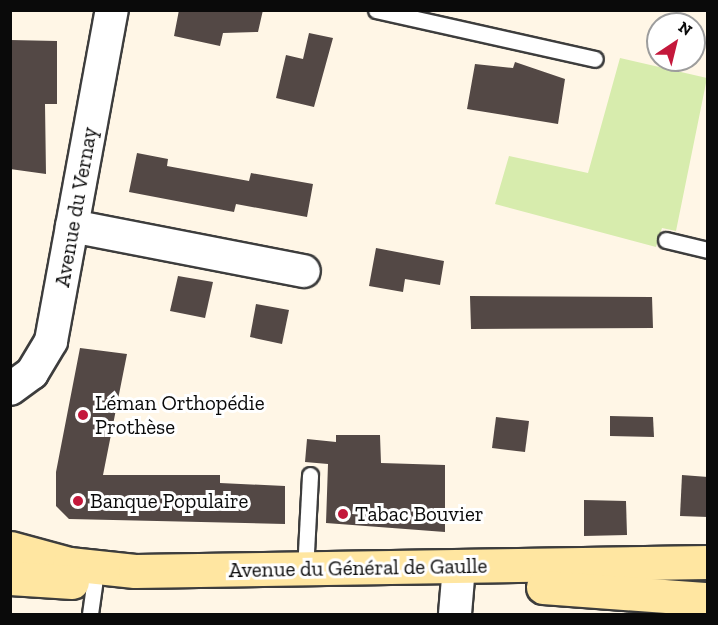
<!DOCTYPE html>
<meta charset="utf-8">
<style>
body{margin:0}
#map{position:relative;width:718px;height:625px;overflow:hidden;background:#fff6e6;font-family:"Zilla Slab",serif}
div>[style]{position:absolute}
.green>*{inset:0;background:#d7ecad}
.building>*{inset:0;background:#534845}
.roads{filter:drop-shadow(2px 0 #3d3d3d) drop-shadow(-2px 0 #3d3d3d) drop-shadow(0 2px #3d3d3d) drop-shadow(0 -2px #3d3d3d)}
.service>*{height:15px;margin:-7.5px;padding:0 7.5px;transform-origin:7.5px;border-radius:7.5px;background:#fff}
.minor>*{height:32px;margin:-16px;padding:0 16px;transform-origin:16px;border-radius:16px;background:#fff}
.secondary>*{height:33px;margin:-16.5px;padding:0 16.5px;transform-origin:16.5px;border-radius:16.5px;background:#ffe6a1}
.dots>*{width:16px;height:16px;translate:-50% -50%;box-sizing:border-box;border:3px solid #fff;border-radius:50%}
span{translate:-50% -50%;white-space:nowrap;text-align:center;line-height:1.15;-webkit-text-stroke:6px #fff;paint-order:stroke}
.street-label{font-size:21px;color:#0a0a0a}
.poi-label{font-size:21px;color:#0a0a0a}
.left{translate:0 -50%;text-align:left}
.frame{position:absolute;inset:0;border:12px solid #0a0a0a;pointer-events:none}
.north{position:absolute;left:646px;top:12px;width:60px;height:60px;box-sizing:border-box;background:#fff;border:2px solid #9d9d9d;border-radius:50%;rotate:35deg;font-size:16px;font-weight:700;line-height:24px;text-align:center;color:#0a0a0a}
.north::after{content:'';display:block;margin:auto;width:21px;height:27px;background:#c4183b;clip-path:polygon(50% 0,100% 100%,50% 72%,0 100%)}
</style>
<div id="map">
<div class="green">
<div style="clip-path:polygon(620px 58px,707px 78px,676px 231px,662px 228px,656px 247px,495px 204px,509px 156px,588px 173px)"></div>
</div>
<div class="building">
<div style="clip-path:polygon(179px 10px,263px 10px,258px 32px,223px 33px,220px 46px,174px 36px)"></div>
<div style="clip-path:polygon(309px 33px,333px 38px,314px 107px,276px 98px,286px 55px,303px 59px)"></div>
<div style="clip-path:polygon(10px 40px,57px 41px,57px 104px,45px 104px,46px 174px,10px 169px)"></div>
<div style="clip-path:polygon(515px 62px,565px 79px,558px 124px,467px 109px,475px 64px,513px 68px)"></div>
<div style="clip-path:polygon(137px 153px,168px 159px,167px 166px,249px 181px,251px 173px,313px 184px,307px 217px,236px 204px,234px 212px,129px 192px)"></div>
<div style="clip-path:polygon(376px 248px,444px 261px,440px 285px,405px 279px,403px 292px,369px 286px)"></div>
<div style="clip-path:polygon(178px 276px,213px 282px,205px 318px,170px 311px)"></div>
<div style="clip-path:polygon(470px 296px,652px 297px,653px 328px,471px 329px)"></div>
<div style="clip-path:polygon(256px 304px,289px 310px,282px 344px,250px 337px)"></div>
<div style="clip-path:polygon(80px 348px,127px 354px,103px 475px,220px 475px,220px 483px,285px 486px,285px 524px,69px 519px,56px 506px,56px 472px)"></div>
<div style="clip-path:polygon(610px 416px,653px 417px,654px 437px,610px 436px)"></div>
<div style="clip-path:polygon(496px 417px,529px 421px,525px 452px,492px 448px)"></div>
<div style="clip-path:polygon(336px 435px,380px 435px,381px 463px,445px 465px,445px 532px,326px 523px,328px 464px,305px 462px,307px 439px,336px 442px)"></div>
<div style="clip-path:polygon(682px 475px,708px 477px,708px 517px,680px 516px)"></div>
<div style="clip-path:polygon(584px 500px,626px 501px,627px 535px,584px 536px)"></div>
</div>
<div class="roads">
<div class="service">
<div style="left:376px;top:10px;width:224px;rotate:12.6deg"></div>
<div style="left:666px;top:240px;width:43px;rotate:13.4deg"></div>
<div style="left:305px;top:571px;width:96px;rotate:-87deg"></div>
<div style="left:90px;top:614px;width:30px;rotate:-82deg"></div>
</div>
<div class="minor">
<div style="left:72px;top:226px;width:236px;rotate:11deg"></div>
<div style="left:10px;top:389px;width:27px;rotate:-36deg"></div>
<div style="left:32px;top:373px;width:37px;rotate:-59deg"></div>
<div style="left:51px;top:341px;width:337px;rotate:-79.6deg"></div>
<div style="left:455px;top:614px;width:48px;rotate:-85.2deg"></div>
</div>
<div class="secondary">
<div style="left:10px;top:548px;width:61px;rotate:15.2deg"></div>
<div style="left:69px;top:564px;width:66px;rotate:6.1deg"></div>
<div style="left:135px;top:571px;width:573px;rotate:-0.9deg"></div>
<div style="left:10px;top:578px;width:62px;rotate:3.7deg"></div>
<div style="left:543px;top:587px;width:165px;rotate:4.2deg"></div>
</div>
</div>
<div class="dots">
<div style="left:83px;top:415px;background:#c4183b"></div>
<div style="left:78px;top:501px;background:#c4183b"></div>
<div style="left:343px;top:514px;background:#c4183b"></div>
</div>
<div class="street-label">
<span style="left:76px;top:207px;rotate:-80deg">Avenue du Vernay</span>
<span style="left:358px;top:568px;rotate:-1deg">Avenue du Général de Gaulle</span>
</div>
<div class="poi-label">
<span class="left" style="left:95px;top:415px">Léman Orthopédie<br>Prothèse</span>
<span class="left" style="left:90px;top:501px">Banque Populaire</span>
<span class="left" style="left:355px;top:514px">Tabac Bouvier</span>
</div>
<div class="frame"></div>
<div class="north">N</div>
</div>
